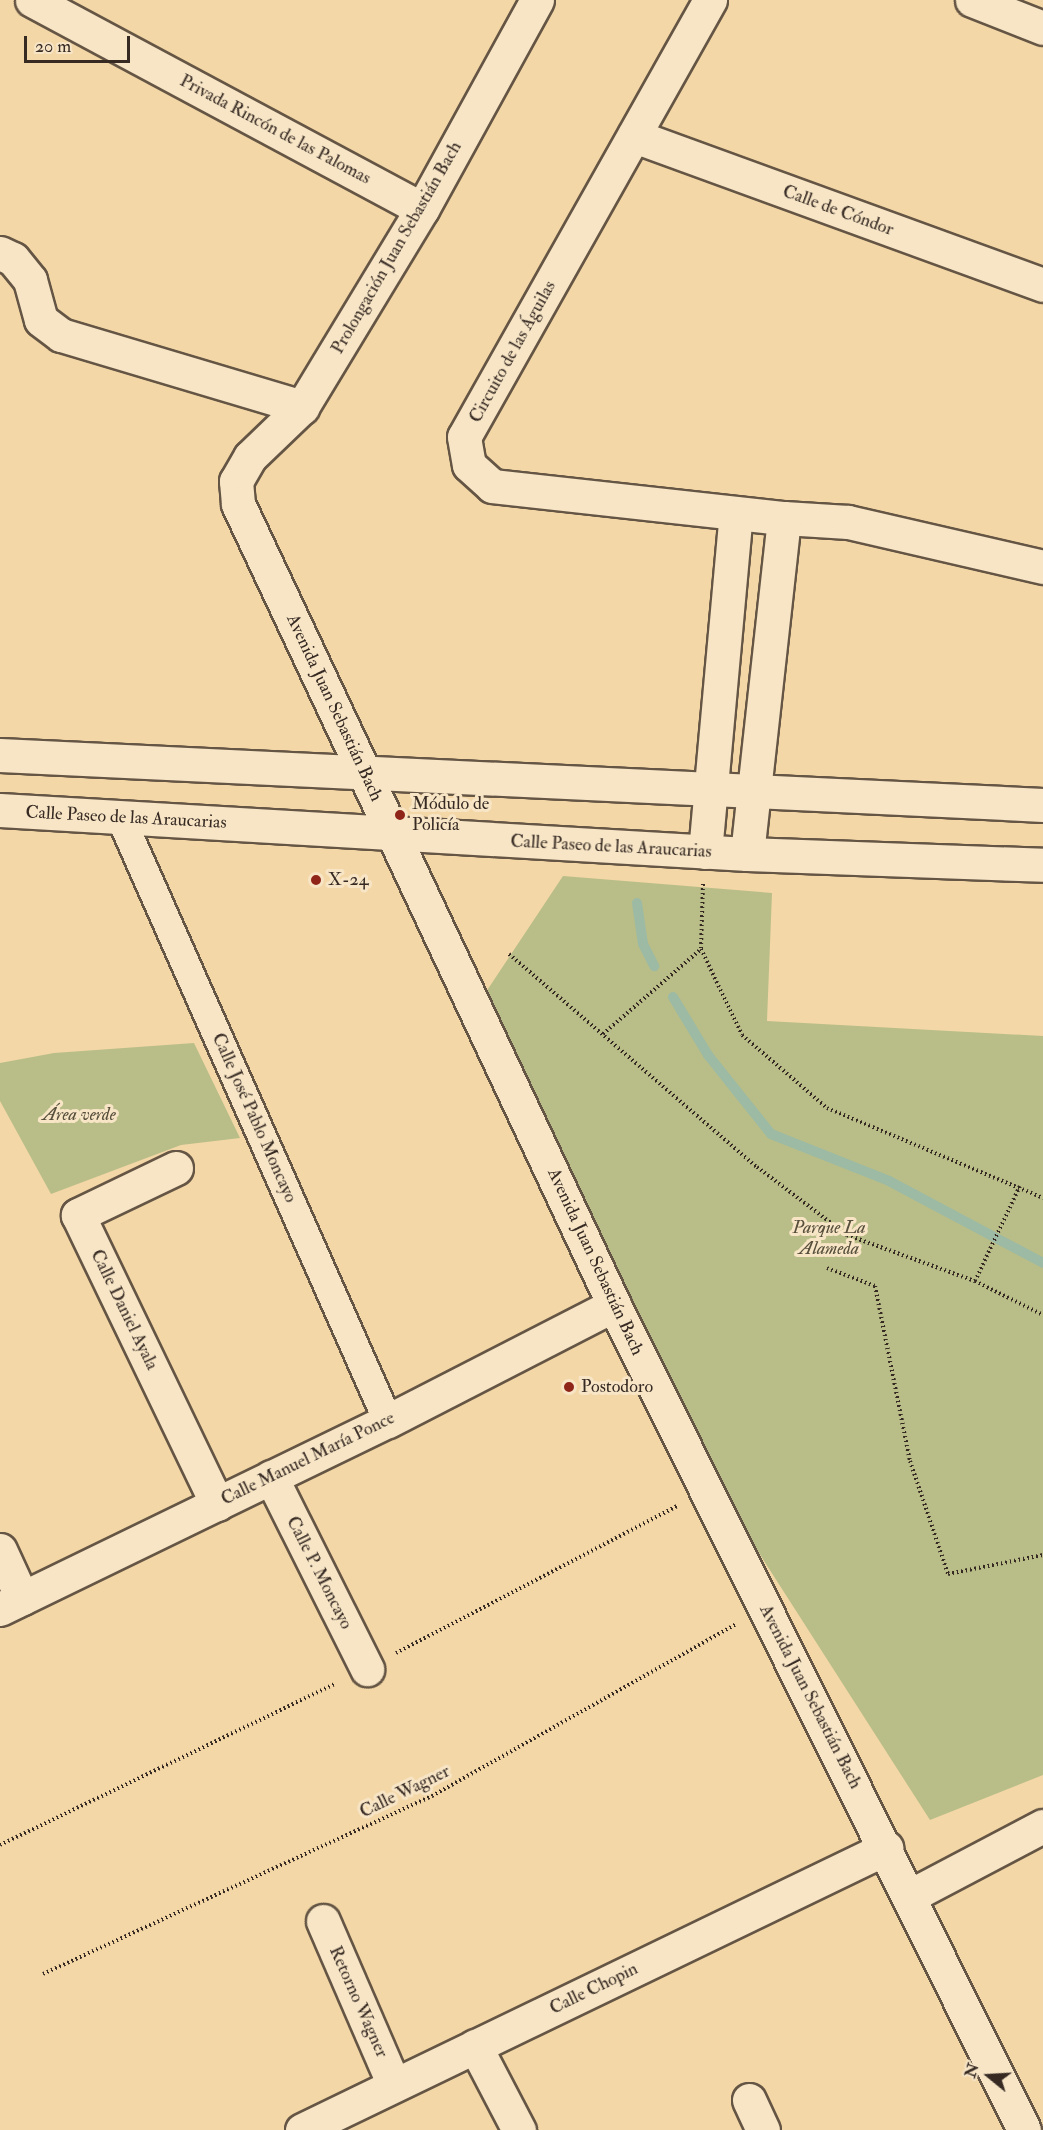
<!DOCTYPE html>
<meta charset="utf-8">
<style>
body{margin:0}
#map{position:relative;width:1043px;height:2130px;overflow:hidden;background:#f3d7a7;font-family:"IM FELL Double Pica",serif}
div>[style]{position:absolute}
.green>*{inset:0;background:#b9be88}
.stream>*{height:10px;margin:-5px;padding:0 5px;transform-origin:5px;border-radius:5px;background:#9cbaa4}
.path>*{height:4px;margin-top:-2px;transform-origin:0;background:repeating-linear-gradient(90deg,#362a23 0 1.5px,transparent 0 4.5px)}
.roads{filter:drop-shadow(2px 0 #655544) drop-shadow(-2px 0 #655544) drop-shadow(0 2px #655544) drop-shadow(0 -2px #655544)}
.pedestrian>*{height:28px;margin:-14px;padding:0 14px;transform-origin:14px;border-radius:14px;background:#f7e5c6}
.minor>*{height:33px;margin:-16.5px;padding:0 16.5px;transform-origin:16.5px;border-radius:16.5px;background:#f7e5c6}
.tertiary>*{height:33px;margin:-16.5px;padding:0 16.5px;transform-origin:16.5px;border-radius:16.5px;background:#f7e5c6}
.secondary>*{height:33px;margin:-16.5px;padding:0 16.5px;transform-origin:16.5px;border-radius:16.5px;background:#f7e5c6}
.dots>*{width:16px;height:16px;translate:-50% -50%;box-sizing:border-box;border:3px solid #f7e5c6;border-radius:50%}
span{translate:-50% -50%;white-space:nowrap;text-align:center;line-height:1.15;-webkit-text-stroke:6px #f7e5c6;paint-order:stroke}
.street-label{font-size:18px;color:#362a23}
.poi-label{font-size:18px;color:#362a23}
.left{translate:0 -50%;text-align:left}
.park-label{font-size:18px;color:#574f3c;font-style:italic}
.north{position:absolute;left:959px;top:2046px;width:60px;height:60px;-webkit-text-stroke:4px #f7e5c6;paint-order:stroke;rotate:288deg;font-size:16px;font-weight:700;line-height:24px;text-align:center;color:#362a23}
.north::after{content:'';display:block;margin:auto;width:21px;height:27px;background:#362a23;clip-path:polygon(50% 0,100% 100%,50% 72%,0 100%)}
.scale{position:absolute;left:24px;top:36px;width:106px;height:27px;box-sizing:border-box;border:3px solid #362a23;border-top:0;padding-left:8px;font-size:18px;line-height:21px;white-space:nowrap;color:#362a23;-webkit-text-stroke:4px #f7e5c6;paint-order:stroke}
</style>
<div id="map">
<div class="green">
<div style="clip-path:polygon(563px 876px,772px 893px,767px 1021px,1043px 1036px,1043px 1775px,930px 1820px,759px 1553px,616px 1296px,478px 1004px)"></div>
<div style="clip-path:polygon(194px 1043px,240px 1138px,181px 1145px,51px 1194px,0 1101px,0 1063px,54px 1053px)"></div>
</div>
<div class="stream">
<div style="left:637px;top:903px;width:41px;rotate:81.7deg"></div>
<div style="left:643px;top:944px;width:25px;rotate:63deg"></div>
<div style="left:673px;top:997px;width:68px;rotate:58.9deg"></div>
<div style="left:708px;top:1055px;width:101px;rotate:51.4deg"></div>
<div style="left:771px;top:1134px;width:127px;rotate:21.7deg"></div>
<div style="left:889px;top:1181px;width:174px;rotate:28deg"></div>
</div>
<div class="path">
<div style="left:703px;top:884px;width:65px;rotate:91.8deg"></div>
<div style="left:701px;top:949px;width:95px;rotate:64.5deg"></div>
<div style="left:742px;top:1035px;width:112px;rotate:40.7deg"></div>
<div style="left:827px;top:1108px;width:234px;rotate:22.6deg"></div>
<div style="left:509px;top:954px;width:327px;rotate:40.7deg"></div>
<div style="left:757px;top:1167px;width:113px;rotate:37.1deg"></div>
<div style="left:847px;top:1235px;width:136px;rotate:19.8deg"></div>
<div style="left:975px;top:1281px;width:76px;rotate:26.6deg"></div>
<div style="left:603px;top:1034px;width:130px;rotate:-40.9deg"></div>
<div style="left:827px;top:1268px;width:51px;rotate:20.6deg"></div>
<div style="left:875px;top:1286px;width:178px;rotate:78.7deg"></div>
<div style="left:910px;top:1461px;width:119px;rotate:71.4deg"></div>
<div style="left:948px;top:1574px;width:97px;rotate:-11.3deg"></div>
<div style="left:975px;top:1281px;width:105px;rotate:-64.7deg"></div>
<div style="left:396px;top:1653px;width:317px;rotate:-27.6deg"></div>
<div style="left:0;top:1845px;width:373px;rotate:-25.7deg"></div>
<div style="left:43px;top:1974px;width:428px;rotate:-24.6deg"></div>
<div style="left:432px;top:1796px;width:349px;rotate:-29.5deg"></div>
</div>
<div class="roads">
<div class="pedestrian">
<div style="left:120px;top:816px;width:662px;rotate:66.11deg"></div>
</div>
<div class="minor">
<div style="left:32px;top:0;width:442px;rotate:28.2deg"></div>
<div style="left:710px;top:0;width:501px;rotate:119.38deg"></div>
<div style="left:464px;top:437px;width:28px;rotate:80deg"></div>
<div style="left:469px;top:465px;width:31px;rotate:42deg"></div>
<div style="left:492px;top:486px;width:294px;rotate:6.3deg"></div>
<div style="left:784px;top:518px;width:64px;rotate:3.6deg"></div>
<div style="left:848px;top:522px;width:200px;rotate:13deg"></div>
<div style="left:972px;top:0;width:76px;rotate:21.5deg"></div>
<div style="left:634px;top:136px;width:435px;rotate:20deg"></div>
<div style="left:0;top:253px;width:14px;rotate:25deg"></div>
<div style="left:13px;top:259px;width:27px;rotate:51deg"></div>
<div style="left:30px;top:280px;width:41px;rotate:74.6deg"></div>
<div style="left:41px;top:320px;width:25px;rotate:37deg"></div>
<div style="left:61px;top:335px;width:252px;rotate:16.6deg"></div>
<div style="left:705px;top:852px;width:340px;rotate:-84.8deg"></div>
<div style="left:747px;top:854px;width:338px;rotate:-83.7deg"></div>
<div style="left:176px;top:1168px;width:109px;rotate:154.4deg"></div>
<div style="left:78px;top:1215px;width:321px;rotate:64.3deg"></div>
<div style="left:271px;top:1477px;width:215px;rotate:63.4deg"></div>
<div style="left:0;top:1550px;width:53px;rotate:65.4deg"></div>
<div style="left:0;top:1609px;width:431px;rotate:-25.9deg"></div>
<div style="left:388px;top:1421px;width:254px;rotate:-27.2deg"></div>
<div style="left:910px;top:1896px;width:150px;rotate:-27.8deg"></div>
<div style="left:323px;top:1921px;width:176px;rotate:66.6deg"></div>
<div style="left:475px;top:2046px;width:95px;rotate:62.4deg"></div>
<div style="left:749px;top:2100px;width:33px;rotate:65deg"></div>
<div style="left:302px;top:2130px;width:649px;rotate:-25.77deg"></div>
</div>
<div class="tertiary">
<div style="left:537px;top:0;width:239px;rotate:118.8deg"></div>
<div style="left:422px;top:209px;width:232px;rotate:121.2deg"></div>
<div style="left:302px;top:407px;width:72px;rotate:136.1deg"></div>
<div style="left:250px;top:457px;width:28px;rotate:120deg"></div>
<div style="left:236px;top:481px;width:23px;rotate:85deg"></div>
<div style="left:238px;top:504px;width:885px;rotate:64.85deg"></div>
<div style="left:614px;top:1305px;width:921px;rotate:63.57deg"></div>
</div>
<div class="secondary">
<div style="left:0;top:755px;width:1044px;rotate:2.74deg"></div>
<div style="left:0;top:810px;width:748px;rotate:3.37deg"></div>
<div style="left:747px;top:854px;width:296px;rotate:2.1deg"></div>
</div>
</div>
<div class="dots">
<div style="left:400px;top:815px;background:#8f2418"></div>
<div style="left:316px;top:880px;background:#8f2418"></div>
<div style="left:569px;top:1387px;background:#8f2418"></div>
</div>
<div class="street-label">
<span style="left:275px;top:130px;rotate:28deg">Privada Rincón de las Palomas</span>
<span style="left:838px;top:211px;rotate:20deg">Calle de Cóndor</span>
<span style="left:397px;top:248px;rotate:-60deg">Prolongación Juan Sebastián Bach</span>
<span style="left:513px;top:352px;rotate:-61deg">Circuito de las Águilas</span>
<span style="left:334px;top:708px;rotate:65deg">Avenida Juan Sebastián Bach</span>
<span style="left:126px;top:818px;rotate:3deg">Calle Paseo de las Araucarias</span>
<span style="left:611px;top:847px;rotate:3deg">Calle Paseo de las Araucarias</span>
<span style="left:254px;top:1118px;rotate:66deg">Calle José Pablo Moncayo</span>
<span style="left:595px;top:1262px;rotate:65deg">Avenida Juan Sebastián Bach</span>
<span style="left:124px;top:1310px;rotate:64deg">Calle Daniel Ayala</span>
<span style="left:308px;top:1459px;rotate:-26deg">Calle Manuel María Ponce</span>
<span style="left:319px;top:1573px;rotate:63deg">Calle P. Moncayo</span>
<span style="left:810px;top:1697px;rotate:63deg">Avenida Juan Sebastián Bach</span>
<span style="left:405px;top:1792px;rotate:-26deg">Calle Wagner</span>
<span style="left:594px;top:1989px;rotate:-26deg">Calle Chopin</span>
<span style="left:358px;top:2002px;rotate:66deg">Retorno Wagner</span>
</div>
<div class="poi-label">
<span class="left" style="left:412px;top:815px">Módulo de<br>Policía</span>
<span class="left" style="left:328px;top:880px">X-24</span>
<span class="left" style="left:581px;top:1387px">Postodoro</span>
</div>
<div class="park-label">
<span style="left:79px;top:1115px">Área verde</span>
<span style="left:829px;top:1239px">Parque La<br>Alameda</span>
</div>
<div class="north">N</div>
<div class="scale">20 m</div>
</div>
